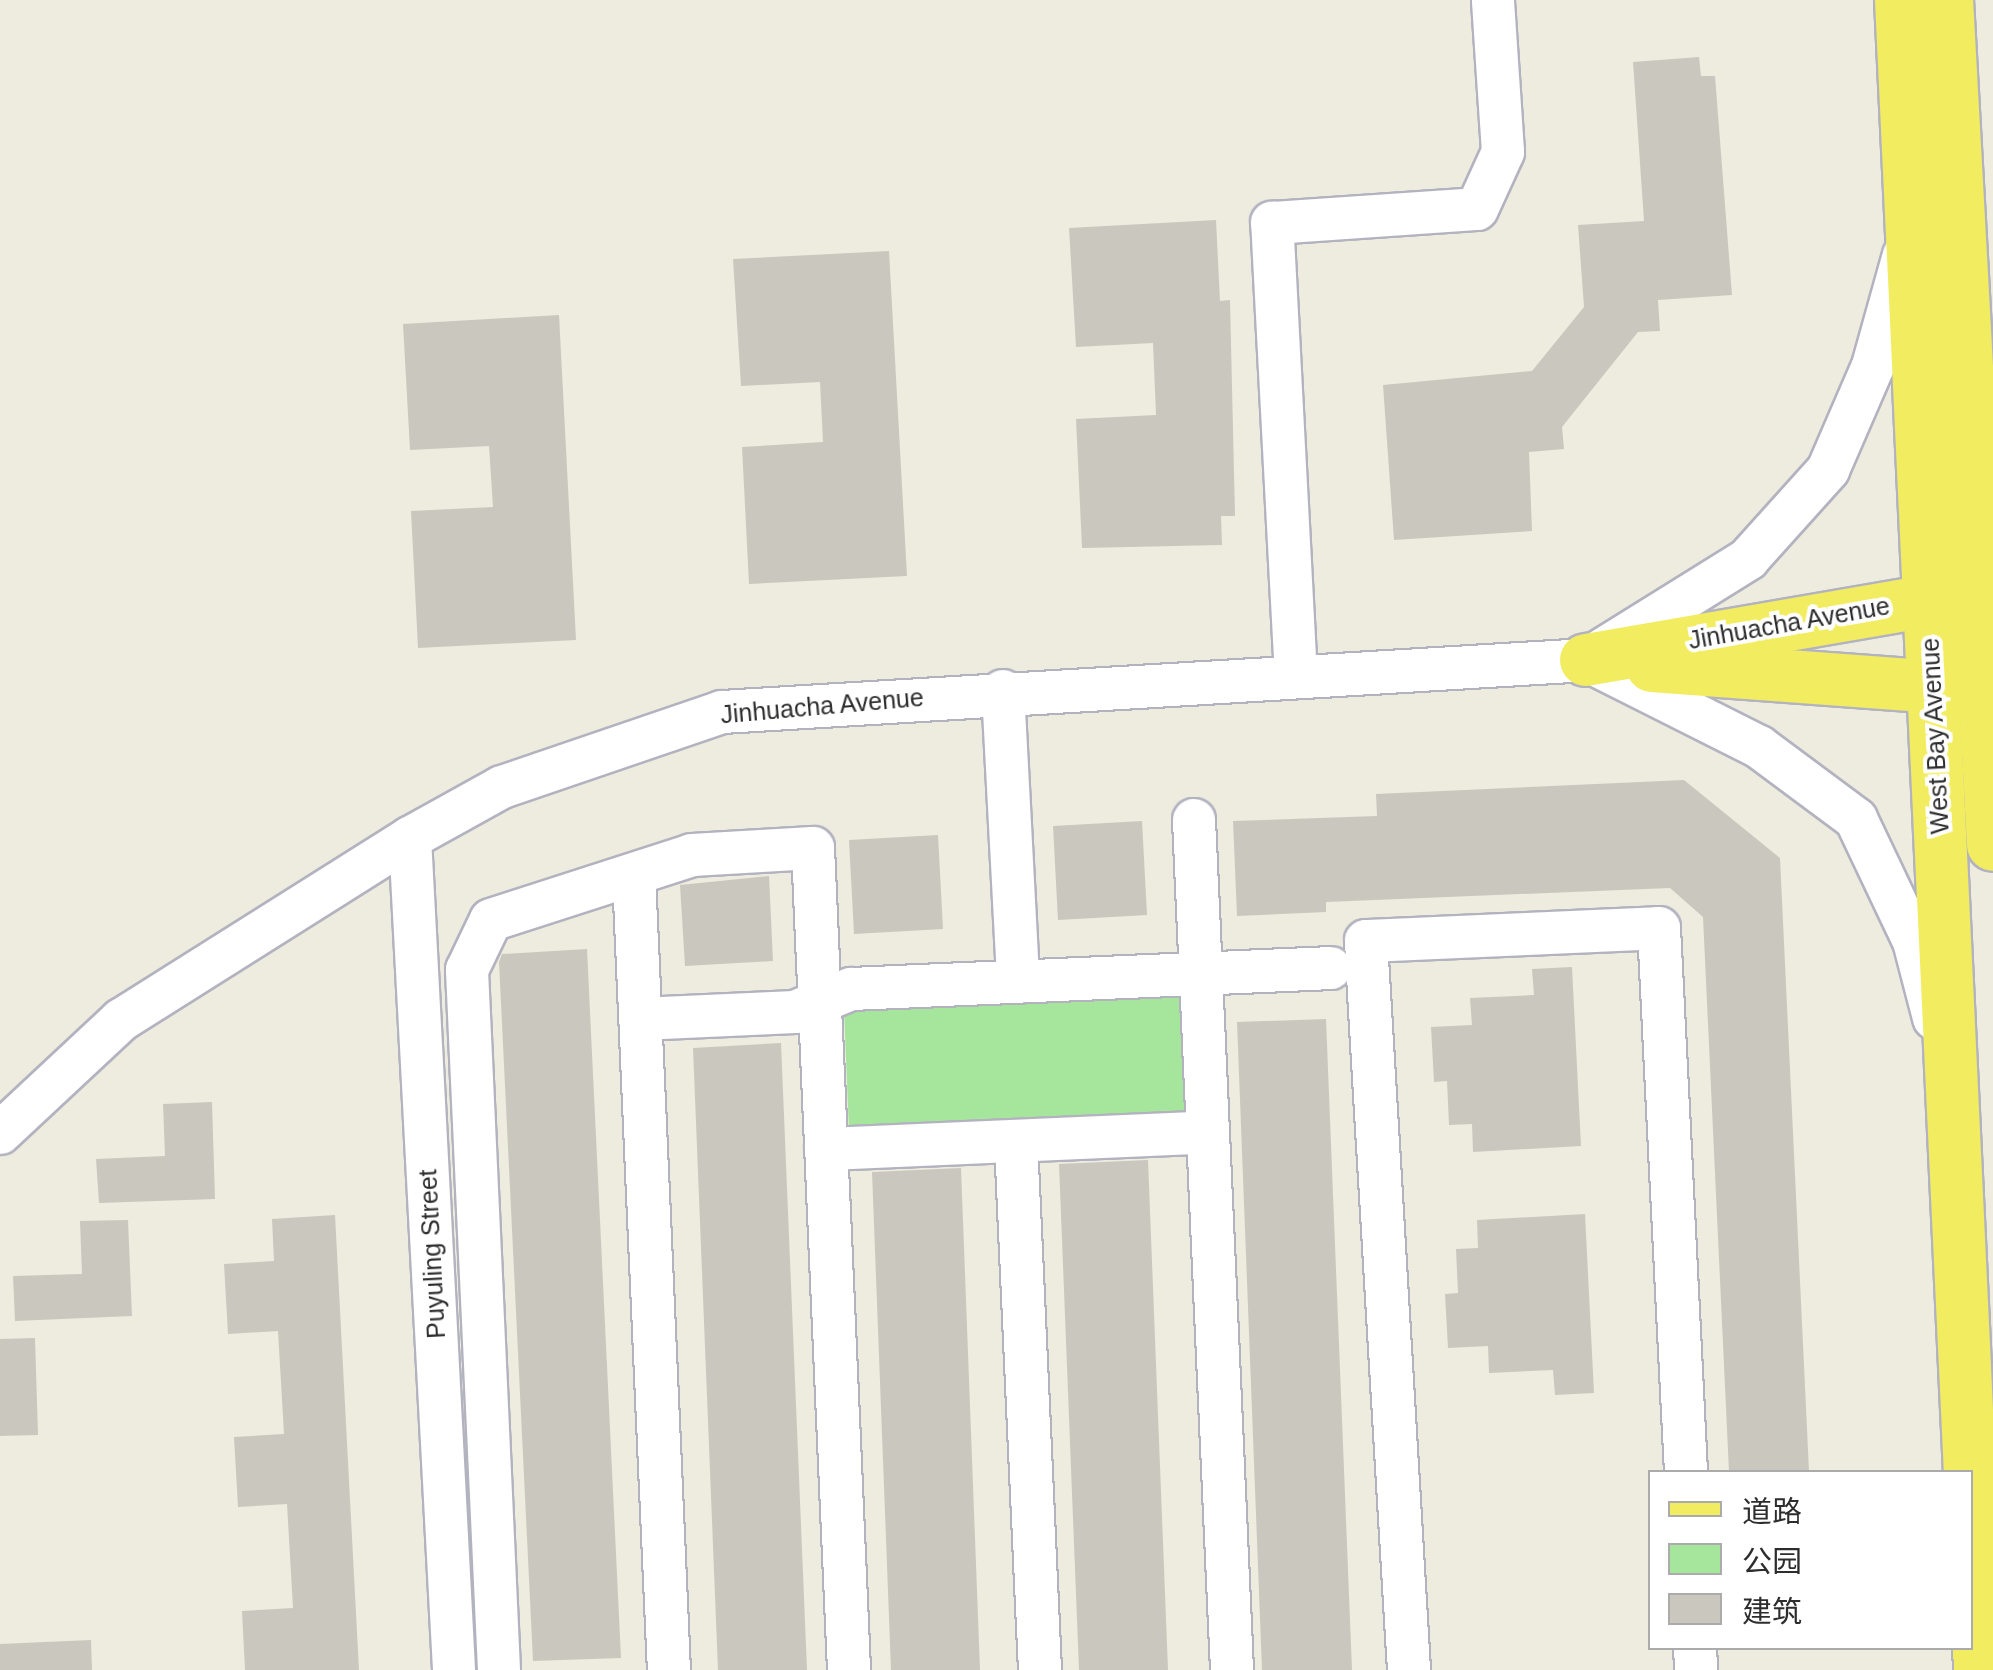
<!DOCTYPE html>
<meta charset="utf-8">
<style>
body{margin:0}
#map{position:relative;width:1993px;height:1670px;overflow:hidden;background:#eeebdf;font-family:Helvetica,"Noto Sans SC",sans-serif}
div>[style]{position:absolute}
.green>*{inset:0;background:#a6e59c}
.building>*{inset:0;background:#cac7bf}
.roads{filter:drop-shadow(2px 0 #b3b3c0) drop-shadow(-2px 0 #b3b3c0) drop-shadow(0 2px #b3b3c0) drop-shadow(0 -2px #b3b3c0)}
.minor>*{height:42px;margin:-21px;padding:0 21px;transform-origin:21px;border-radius:21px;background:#fff}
.major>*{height:52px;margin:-26px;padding:0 26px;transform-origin:26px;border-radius:26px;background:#f2ed60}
span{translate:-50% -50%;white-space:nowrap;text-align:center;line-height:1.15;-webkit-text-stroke:8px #fff;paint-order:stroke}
.street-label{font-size:25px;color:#2d2d2d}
.legend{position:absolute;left:1648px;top:1470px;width:325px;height:180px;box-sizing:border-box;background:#fff;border:2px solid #ababab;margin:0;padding:12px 18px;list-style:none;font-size:30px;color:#2d2d2d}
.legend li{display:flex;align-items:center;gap:20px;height:50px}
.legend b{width:50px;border:2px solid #ababab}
</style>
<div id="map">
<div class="green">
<div style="clip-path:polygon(1187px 995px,1192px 1117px,849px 1131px,844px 1009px)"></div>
</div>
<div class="building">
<div style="clip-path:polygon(1699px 57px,1701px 76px,1715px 76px,1732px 295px,1658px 300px,1660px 331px,1638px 332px,1562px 427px,1564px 449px,1529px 452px,1532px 531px,1394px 540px,1383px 385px,1532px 371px,1584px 307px,1578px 225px,1644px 221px,1633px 62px)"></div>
<div style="clip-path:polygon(1216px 220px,1220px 301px,1230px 300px,1235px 516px,1221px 516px,1222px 545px,1082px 548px,1076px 419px,1156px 415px,1153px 343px,1076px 347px,1069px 228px)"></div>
<div style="clip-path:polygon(889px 251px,907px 576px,749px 584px,742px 447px,823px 442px,820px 382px,741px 386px,733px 259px)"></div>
<div style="clip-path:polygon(559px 315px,576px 640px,418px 648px,411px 511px,493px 507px,489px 446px,410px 450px,403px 324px)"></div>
<div style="clip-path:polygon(1684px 780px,1780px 858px,1809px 1471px,1729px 1472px,1703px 917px,1670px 888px,1326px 902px,1326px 912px,1237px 916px,1233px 821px,1377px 816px,1376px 794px)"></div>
<div style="clip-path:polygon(1142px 821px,1147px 915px,1058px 920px,1053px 826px)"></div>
<div style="clip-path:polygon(938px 835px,943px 929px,854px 934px,849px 840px)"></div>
<div style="clip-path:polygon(769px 876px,773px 961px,685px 966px,680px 885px)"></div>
<div style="clip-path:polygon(587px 949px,621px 1658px,533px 1661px,499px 962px,502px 954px)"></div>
<div style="clip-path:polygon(1572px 967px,1581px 1146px,1473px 1152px,1472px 1124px,1449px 1125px,1447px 1081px,1434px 1082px,1431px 1027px,1472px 1025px,1470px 998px,1534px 995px,1532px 969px)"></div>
<div style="clip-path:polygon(1326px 1019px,1352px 1670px,1262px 1670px,1237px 1022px)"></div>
<div style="clip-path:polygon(781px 1043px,807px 1670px,718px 1670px,693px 1048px)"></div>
<div style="clip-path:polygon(212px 1102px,215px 1199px,99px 1203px,96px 1159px,165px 1156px,163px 1104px)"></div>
<div style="clip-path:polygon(1148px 1160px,1168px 1670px,1079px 1670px,1059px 1164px)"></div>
<div style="clip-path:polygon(961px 1168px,980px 1670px,891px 1670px,872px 1172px)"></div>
<div style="clip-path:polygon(1585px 1214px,1594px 1393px,1555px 1395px,1553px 1370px,1489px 1373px,1488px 1346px,1448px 1348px,1445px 1294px,1458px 1293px,1456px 1249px,1478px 1248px,1477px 1220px)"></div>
<div style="clip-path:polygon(335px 1215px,359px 1670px,245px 1670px,242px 1611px,293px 1608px,287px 1504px,238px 1507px,234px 1437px,284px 1434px,278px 1331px,228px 1334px,224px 1264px,274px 1261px,272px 1219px)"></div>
<div style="clip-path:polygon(128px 1220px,132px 1316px,15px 1321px,13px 1276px,82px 1274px,80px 1221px)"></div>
<div style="clip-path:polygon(35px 1338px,38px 1435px,0 1436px,0 1339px)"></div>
<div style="clip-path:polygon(91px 1640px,92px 1670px,0 1670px,0 1644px)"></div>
</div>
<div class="roads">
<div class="minor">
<div style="left:1586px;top:660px;width:194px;rotate:26.7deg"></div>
<div style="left:1759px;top:747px;width:121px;rotate:36.6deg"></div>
<div style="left:1856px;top:819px;width:135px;rotate:64.6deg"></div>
<div style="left:1914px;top:941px;width:80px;rotate:75.4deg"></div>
<div style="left:1296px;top:677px;width:455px;rotate:-93deg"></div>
<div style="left:1272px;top:223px;width:205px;rotate:-3.9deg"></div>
<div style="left:1477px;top:209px;width:63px;rotate:-65.5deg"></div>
<div style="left:1503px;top:152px;width:152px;rotate:-93.8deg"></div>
<div style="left:1003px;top:691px;width:291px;rotate:87deg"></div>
<div style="left:1194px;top:820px;width:851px;rotate:87.44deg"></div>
<div style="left:410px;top:838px;width:833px;rotate:86.97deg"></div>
<div style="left:634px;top:876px;width:795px;rotate:87.48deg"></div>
<div style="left:640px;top:1019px;width:155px;rotate:-2.6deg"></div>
<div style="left:795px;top:1012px;width:61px;rotate:-22.3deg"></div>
<div style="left:851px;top:989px;width:480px;rotate:-2.5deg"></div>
<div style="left:0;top:1133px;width:166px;rotate:-43deg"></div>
<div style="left:121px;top:1020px;width:342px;rotate:-32.2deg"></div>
<div style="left:410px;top:838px;width:105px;rotate:-29deg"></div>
<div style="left:502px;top:787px;width:232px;rotate:-18.8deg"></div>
<div style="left:722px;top:712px;width:866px;rotate:-3.44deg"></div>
<div style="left:1586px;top:660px;width:191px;rotate:-31.9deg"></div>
<div style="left:1748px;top:559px;width:120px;rotate:-48deg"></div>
<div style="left:1828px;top:470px;width:113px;rotate:-66.6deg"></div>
<div style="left:1873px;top:366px;width:115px;rotate:-74.4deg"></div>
<div style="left:1016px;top:1142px;width:529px;rotate:87.4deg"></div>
<div style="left:826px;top:1149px;width:382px;rotate:-2.5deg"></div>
<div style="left:1695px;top:1648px;width:22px;rotate:87deg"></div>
<div style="left:499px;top:1670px;width:701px;rotate:-92.62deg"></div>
<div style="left:467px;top:970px;width:55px;rotate:-64.4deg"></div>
<div style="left:491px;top:920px;width:211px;rotate:-17.9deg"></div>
<div style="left:692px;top:855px;width:121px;rotate:-3.3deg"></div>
<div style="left:813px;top:848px;width:823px;rotate:87.49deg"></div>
<div style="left:1409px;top:1670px;width:730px;rotate:-93.38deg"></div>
<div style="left:1366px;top:941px;width:293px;rotate:-2.5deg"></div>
<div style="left:1659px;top:928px;width:545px;rotate:87.16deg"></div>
</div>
<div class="major">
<div style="left:1901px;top:0;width:1474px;rotate:87.32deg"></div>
<div style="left:1947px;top:0;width:846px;rotate:86.88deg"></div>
<div style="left:1586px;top:660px;width:383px;rotate:-9.8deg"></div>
<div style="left:1652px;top:666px;width:317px;rotate:4.2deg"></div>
<div style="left:1970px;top:1477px;width:193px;rotate:87deg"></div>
</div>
</div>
<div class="street-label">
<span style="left:1789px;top:623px;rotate:-10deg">Jinhuacha Avenue</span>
<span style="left:822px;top:706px;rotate:-5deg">Jinhuacha Avenue</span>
<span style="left:1935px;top:736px;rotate:-93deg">West Bay Avenue</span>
<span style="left:432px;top:1254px;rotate:-93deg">Puyuling Street</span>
</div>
<ul class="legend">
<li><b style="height:12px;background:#f2ed60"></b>道路</li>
<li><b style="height:28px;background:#a6e59c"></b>公园</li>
<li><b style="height:28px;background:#cac7bf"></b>建筑</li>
</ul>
</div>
